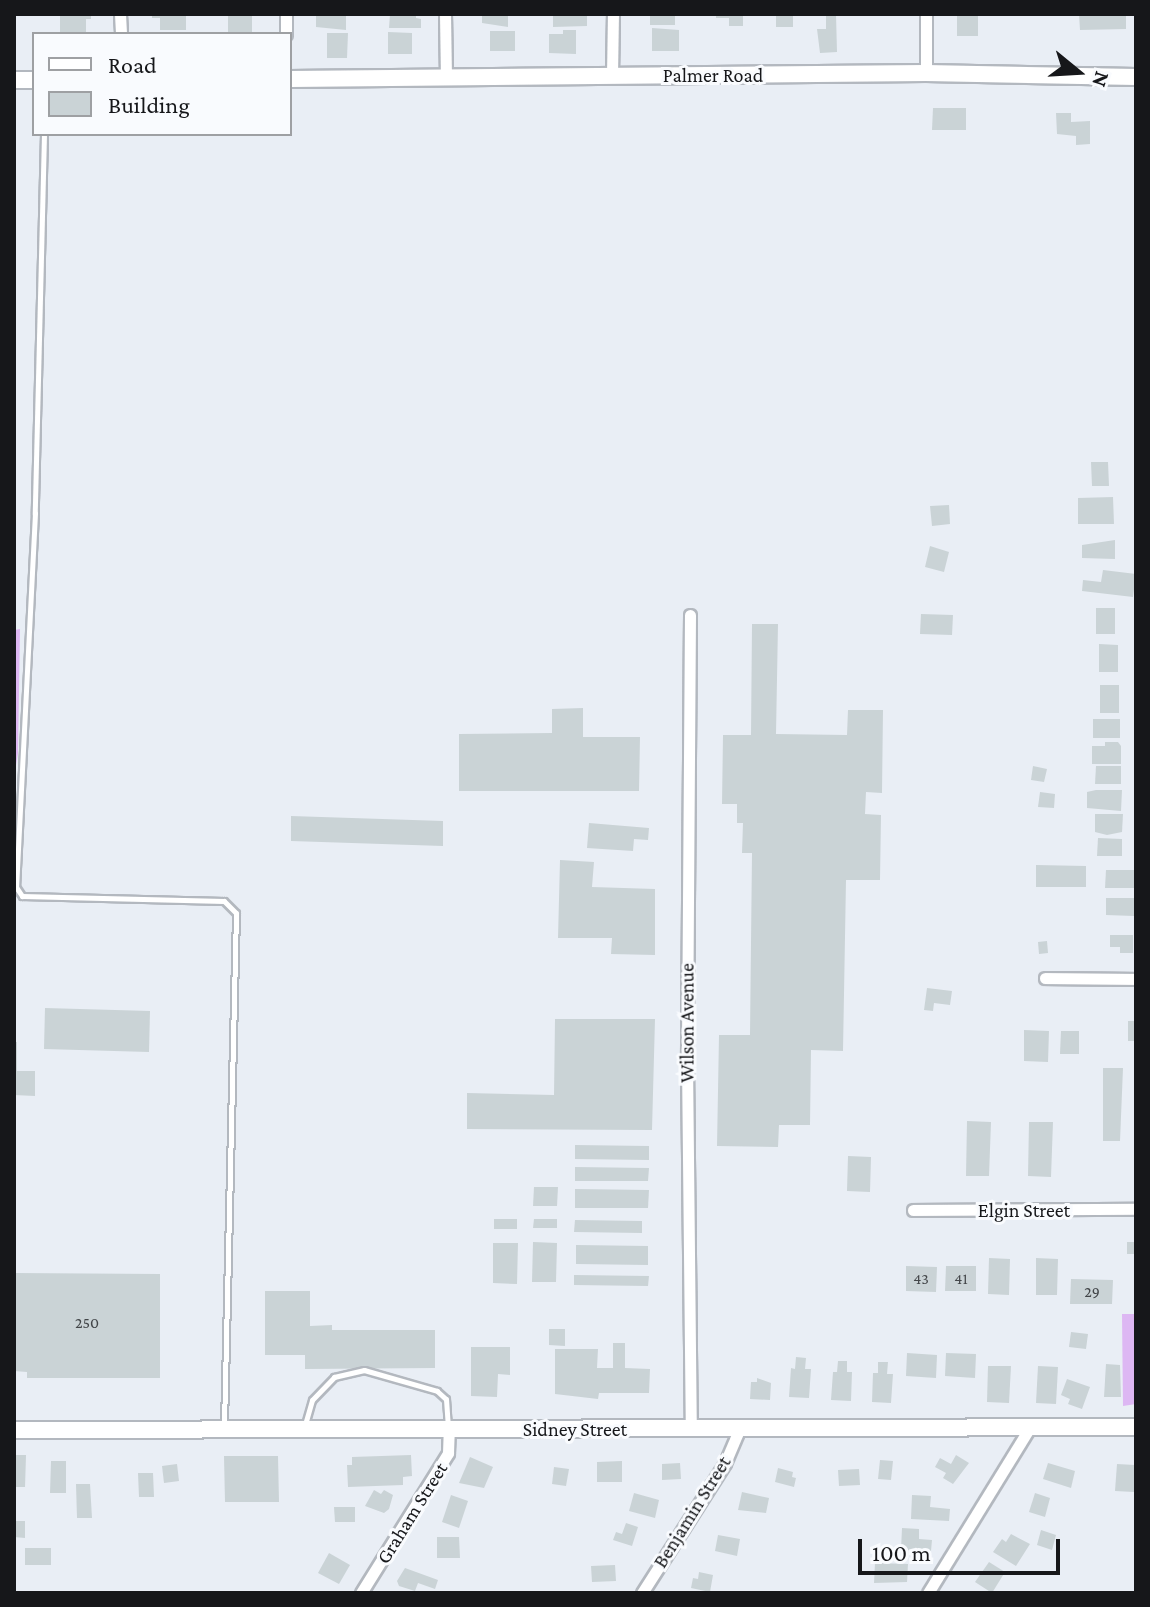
<!DOCTYPE html>
<style>
body{margin:0}
#map{position:relative;width:1150px;height:1607px;overflow:hidden;background:#e9eef5;font-family:"Crimson Pro",serif}
div>[style]{position:absolute}
.green>*{inset:0;background:#ddb7f3}
.building>*{inset:0;background:#cad3d6}
.roads{filter:drop-shadow(2px 0 #b3b8bf) drop-shadow(-2px 0 #b3b8bf) drop-shadow(0 2px #b3b8bf) drop-shadow(0 -2px #b3b8bf)}
.lane>*{height:5px;margin:-2.5px;padding:0 2.5px;transform-origin:2.5px;border-radius:2.5px;background:#fff}
.street>*{height:11px;margin:-5.5px;padding:0 5.5px;transform-origin:5.5px;border-radius:5.5px;background:#fff}
.secondary>*{height:16px;margin:-8px;padding:0 8px;transform-origin:8px;border-radius:8px;background:#fff}
span{translate:-50% -50%;white-space:nowrap;text-align:center;line-height:1.15;-webkit-text-stroke:6px #f9fbfe;paint-order:stroke}
.number-label{font-size:16px;color:#434649}
.number-label span{-webkit-text-stroke-width:0}
.street-label{font-size:20px;color:#16171a}
.frame{position:absolute;inset:0;border:16px solid #16171a;pointer-events:none}
.legend{position:absolute;left:32px;top:32px;width:260px;height:104px;box-sizing:border-box;background:#f9fbfe;border:2px solid #9ea0a3;margin:0;padding:10px 14px;list-style:none;font-size:24px;color:#16171a}
.legend li{display:flex;align-items:center;gap:16px;height:40px}
.legend b{width:40px;border:2px solid #9ea0a3}
.north{position:absolute;left:1038px;top:32px;width:80px;height:80px;-webkit-text-stroke:6px #f9fbfe;paint-order:stroke;rotate:108deg;font-size:22px;font-weight:700;line-height:32px;text-align:center;color:#16171a}
.north::after{content:'';display:block;margin:auto;width:28px;height:36px;background:#16171a;clip-path:polygon(50% 0,100% 100%,50% 72%,0 100%)}
.scale{position:absolute;left:858px;top:1539px;width:202px;height:36px;box-sizing:border-box;border:4px solid #16171a;border-top:0;padding-left:10px;font-size:24px;line-height:28px;white-space:nowrap;color:#16171a;-webkit-text-stroke:6px #f9fbfe;paint-order:stroke}
</style>
<div id="map">
<div class="green">
<div style="clip-path:polygon(20px 629px,18px 753px,14px 777px,14px 630px)"></div>
<div style="clip-path:polygon(1122px 1314px,1136px 1314px,1136px 1404px,1123px 1406px)"></div>
</div>
<div class="building">
<div style="clip-path:polygon(60px 14px,91px 14px,91px 19px,86px 19px,86px 32px,60px 32px)"></div>
<div style="clip-path:polygon(152px 14px,186px 14px,186px 30px,160px 30px,160px 18px,152px 18px)"></div>
<div style="clip-path:polygon(228px 14px,252px 14px,252px 32px,228px 32px)"></div>
<div style="clip-path:polygon(316px 14px,346px 14px,346px 30px,316px 27px)"></div>
<div style="clip-path:polygon(390px 14px,416px 14px,416px 18px,421px 19px,421px 28px,389px 28px)"></div>
<div style="clip-path:polygon(482px 14px,508px 14px,508px 27px,482px 23px)"></div>
<div style="clip-path:polygon(553px 14px,587px 15px,587px 26px,553px 27px)"></div>
<div style="clip-path:polygon(650px 14px,675px 14px,675px 25px,650px 25px)"></div>
<div style="clip-path:polygon(716px 14px,743px 14px,743px 26px,729px 26px,729px 18px,716px 18px)"></div>
<div style="clip-path:polygon(776px 14px,793px 14px,793px 27px,776px 27px)"></div>
<div style="clip-path:polygon(826px 14px,836px 14px,837px 52px,820px 53px,817px 29px,826px 29px)"></div>
<div style="clip-path:polygon(957px 14px,978px 14px,978px 36px,957px 36px)"></div>
<div style="clip-path:polygon(1079px 14px,1126px 14px,1126px 29px,1080px 30px)"></div>
<div style="clip-path:polygon(652px 28px,679px 30px,679px 51px,652px 51px)"></div>
<div style="clip-path:polygon(563px 30px,576px 30px,576px 54px,549px 53px,549px 34px,563px 34px)"></div>
<div style="clip-path:polygon(490px 31px,515px 31px,515px 51px,490px 51px)"></div>
<div style="clip-path:polygon(388px 32px,412px 33px,412px 54px,388px 54px)"></div>
<div style="clip-path:polygon(327px 33px,348px 33px,347px 58px,327px 58px)"></div>
<div style="clip-path:polygon(933px 108px,966px 108px,966px 130px,932px 130px)"></div>
<div style="clip-path:polygon(1056px 113px,1071px 113px,1071px 122px,1090px 121px,1090px 144px,1076px 145px,1076px 136px,1057px 134px)"></div>
<div style="clip-path:polygon(1091px 462px,1108px 462px,1109px 486px,1092px 486px)"></div>
<div style="clip-path:polygon(1113px 497px,1114px 524px,1078px 524px,1078px 498px)"></div>
<div style="clip-path:polygon(949px 505px,950px 524px,932px 526px,930px 506px)"></div>
<div style="clip-path:polygon(1115px 540px,1115px 559px,1082px 558px,1082px 545px)"></div>
<div style="clip-path:polygon(930px 546px,949px 552px,944px 572px,925px 567px)"></div>
<div style="clip-path:polygon(1103px 570px,1136px 574px,1133px 597px,1082px 591px,1083px 580px,1101px 582px)"></div>
<div style="clip-path:polygon(1096px 608px,1115px 608px,1115px 634px,1096px 634px)"></div>
<div style="clip-path:polygon(921px 614px,953px 615px,952px 635px,920px 634px)"></div>
<div style="clip-path:polygon(752px 624px,778px 624px,776px 734px,847px 735px,848px 710px,883px 710px,882px 793px,866px 792px,865px 814px,881px 815px,880px 880px,846px 880px,843px 1051px,811px 1050px,810px 1125px,779px 1125px,778px 1147px,717px 1146px,719px 1035px,750px 1035px,752px 853px,742px 853px,743px 823px,737px 823px,737px 804px,722px 804px,723px 735px,751px 735px)"></div>
<div style="clip-path:polygon(1099px 644px,1118px 645px,1118px 672px,1099px 672px)"></div>
<div style="clip-path:polygon(1100px 685px,1119px 685px,1119px 713px,1100px 713px)"></div>
<div style="clip-path:polygon(583px 708px,583px 737px,640px 737px,639px 791px,459px 791px,459px 734px,552px 733px,552px 709px)"></div>
<div style="clip-path:polygon(1093px 719px,1120px 719px,1120px 738px,1093px 738px)"></div>
<div style="clip-path:polygon(1105px 742px,1118px 742px,1121px 746px,1121px 764px,1092px 764px,1092px 746px,1105px 746px)"></div>
<div style="clip-path:polygon(1033px 766px,1047px 769px,1044px 782px,1031px 780px)"></div>
<div style="clip-path:polygon(1096px 766px,1121px 766px,1121px 784px,1095px 784px)"></div>
<div style="clip-path:polygon(1096px 790px,1122px 790px,1121px 811px,1087px 808px,1087px 792px)"></div>
<div style="clip-path:polygon(1040px 792px,1055px 794px,1054px 808px,1038px 807px)"></div>
<div style="clip-path:polygon(1095px 814px,1123px 814px,1122px 832px,1107px 835px,1095px 832px)"></div>
<div style="clip-path:polygon(291px 816px,443px 821px,443px 846px,291px 841px)"></div>
<div style="clip-path:polygon(589px 823px,649px 828px,648px 840px,634px 839px,633px 851px,587px 848px)"></div>
<div style="clip-path:polygon(1098px 838px,1122px 839px,1122px 856px,1097px 856px)"></div>
<div style="clip-path:polygon(560px 860px,594px 862px,592px 887px,655px 889px,655px 955px,611px 954px,612px 938px,558px 938px)"></div>
<div style="clip-path:polygon(1036px 865px,1086px 866px,1086px 887px,1036px 887px)"></div>
<div style="clip-path:polygon(1106px 870px,1134px 870px,1134px 888px,1105px 888px)"></div>
<div style="clip-path:polygon(1106px 898px,1134px 898px,1134px 916px,1106px 915px)"></div>
<div style="clip-path:polygon(1110px 935px,1133px 935px,1133px 953px,1120px 953px,1120px 947px,1110px 947px)"></div>
<div style="clip-path:polygon(1047px 941px,1048px 953px,1039px 954px,1038px 942px)"></div>
<div style="clip-path:polygon(927px 988px,952px 991px,950px 1005px,934px 1003px,933px 1011px,924px 1010px)"></div>
<div style="clip-path:polygon(45px 1008px,150px 1011px,149px 1052px,44px 1049px)"></div>
<div style="clip-path:polygon(555px 1019px,655px 1019px,652px 1130px,467px 1129px,467px 1093px,554px 1095px)"></div>
<div style="clip-path:polygon(1128px 1021px,1136px 1021px,1136px 1041px,1128px 1041px)"></div>
<div style="clip-path:polygon(1024px 1030px,1049px 1031px,1048px 1062px,1024px 1061px)"></div>
<div style="clip-path:polygon(1061px 1031px,1079px 1031px,1079px 1054px,1060px 1054px)"></div>
<div style="clip-path:polygon(14px 1042px,17px 1042px,17px 1071px,35px 1071px,35px 1096px,14px 1095px)"></div>
<div style="clip-path:polygon(1103px 1068px,1123px 1068px,1120px 1141px,1103px 1141px)"></div>
<div style="clip-path:polygon(967px 1121px,991px 1122px,989px 1176px,966px 1176px)"></div>
<div style="clip-path:polygon(1029px 1122px,1053px 1122px,1051px 1177px,1028px 1176px)"></div>
<div style="clip-path:polygon(575px 1145px,649px 1146px,649px 1160px,575px 1159px)"></div>
<div style="clip-path:polygon(848px 1156px,871px 1157px,870px 1192px,847px 1191px)"></div>
<div style="clip-path:polygon(575px 1167px,649px 1168px,648px 1181px,575px 1181px)"></div>
<div style="clip-path:polygon(534px 1187px,558px 1187px,557px 1206px,533px 1206px)"></div>
<div style="clip-path:polygon(575px 1189px,649px 1190px,648px 1208px,575px 1208px)"></div>
<div style="clip-path:polygon(494px 1219px,517px 1219px,517px 1229px,494px 1229px)"></div>
<div style="clip-path:polygon(534px 1219px,557px 1219px,557px 1228px,533px 1228px)"></div>
<div style="clip-path:polygon(575px 1220px,642px 1221px,642px 1233px,574px 1232px)"></div>
<div style="clip-path:polygon(533px 1242px,557px 1243px,556px 1282px,532px 1282px)"></div>
<div style="clip-path:polygon(1127px 1242px,1136px 1242px,1136px 1254px,1127px 1254px)"></div>
<div style="clip-path:polygon(493px 1243px,518px 1243px,517px 1284px,493px 1283px)"></div>
<div style="clip-path:polygon(576px 1245px,648px 1246px,648px 1265px,576px 1264px)"></div>
<div style="clip-path:polygon(989px 1258px,1010px 1259px,1009px 1295px,988px 1294px)"></div>
<div style="clip-path:polygon(1036px 1258px,1058px 1259px,1057px 1295px,1036px 1295px)"></div>
<div style="clip-path:polygon(906px 1266px,937px 1267px,936px 1292px,906px 1291px)"></div>
<div style="clip-path:polygon(946px 1266px,976px 1266px,976px 1291px,945px 1291px)"></div>
<div style="clip-path:polygon(14px 1273px,160px 1274px,160px 1378px,27px 1378px,27px 1372px,14px 1371px)"></div>
<div style="clip-path:polygon(574px 1275px,649px 1276px,648px 1286px,574px 1285px)"></div>
<div style="clip-path:polygon(1071px 1279px,1113px 1280px,1112px 1304px,1070px 1304px)"></div>
<div style="clip-path:polygon(265px 1291px,310px 1291px,310px 1326px,332px 1325px,332px 1330px,435px 1330px,435px 1368px,305px 1369px,305px 1355px,265px 1355px)"></div>
<div style="clip-path:polygon(549px 1329px,565px 1329px,565px 1346px,549px 1345px)"></div>
<div style="clip-path:polygon(1071px 1332px,1088px 1334px,1086px 1349px,1069px 1347px)"></div>
<div style="clip-path:polygon(613px 1343px,625px 1343px,625px 1368px,650px 1369px,649px 1393px,599px 1393px,598px 1399px,555px 1394px,555px 1349px,598px 1349px,597px 1368px,613px 1368px)"></div>
<div style="clip-path:polygon(471px 1347px,510px 1347px,510px 1375px,498px 1374px,497px 1397px,471px 1396px)"></div>
<div style="clip-path:polygon(907px 1353px,937px 1355px,936px 1378px,906px 1376px)"></div>
<div style="clip-path:polygon(946px 1353px,976px 1354px,975px 1378px,945px 1376px)"></div>
<div style="clip-path:polygon(796px 1357px,806px 1358px,805px 1369px,811px 1369px,809px 1398px,789px 1397px,791px 1368px,795px 1369px)"></div>
<div style="clip-path:polygon(838px 1361px,847px 1361px,847px 1372px,852px 1372px,851px 1401px,831px 1400px,833px 1372px,837px 1372px)"></div>
<div style="clip-path:polygon(878px 1362px,888px 1362px,887px 1374px,893px 1374px,891px 1403px,872px 1402px,873px 1373px,878px 1373px)"></div>
<div style="clip-path:polygon(1106px 1364px,1120px 1365px,1121px 1397px,1104px 1397px)"></div>
<div style="clip-path:polygon(988px 1366px,1011px 1366px,1009px 1403px,987px 1402px)"></div>
<div style="clip-path:polygon(1038px 1366px,1058px 1367px,1056px 1404px,1036px 1403px)"></div>
<div style="clip-path:polygon(757px 1378px,771px 1383px,770px 1400px,750px 1399px,751px 1382px,757px 1382px)"></div>
<div style="clip-path:polygon(1067px 1379px,1090px 1387px,1082px 1409px,1068px 1404px,1070px 1399px,1061px 1395px)"></div>
<div style="clip-path:polygon(14px 1455px,26px 1455px,25px 1487px,14px 1487px)"></div>
<div style="clip-path:polygon(411px 1455px,412px 1476px,403px 1477px,403px 1485px,348px 1487px,347px 1465px,352px 1465px,352px 1457px)"></div>
<div style="clip-path:polygon(956px 1455px,969px 1463px,953px 1484px,943px 1478px,946px 1473px,935px 1467px,940px 1458px,951px 1464px)"></div>
<div style="clip-path:polygon(224px 1456px,278px 1456px,279px 1502px,225px 1502px)"></div>
<div style="clip-path:polygon(470px 1457px,493px 1467px,484px 1488px,459px 1483px)"></div>
<div style="clip-path:polygon(880px 1460px,893px 1461px,891px 1480px,878px 1479px)"></div>
<div style="clip-path:polygon(51px 1461px,66px 1461px,66px 1493px,50px 1493px)"></div>
<div style="clip-path:polygon(622px 1461px,622px 1482px,597px 1482px,597px 1462px)"></div>
<div style="clip-path:polygon(680px 1463px,681px 1479px,662px 1480px,662px 1464px)"></div>
<div style="clip-path:polygon(1048px 1463px,1075px 1471px,1071px 1488px,1043px 1479px)"></div>
<div style="clip-path:polygon(177px 1464px,179px 1481px,164px 1483px,162px 1466px)"></div>
<div style="clip-path:polygon(1117px 1464px,1135px 1465px,1134px 1492px,1115px 1491px)"></div>
<div style="clip-path:polygon(554px 1467px,569px 1469px,566px 1486px,552px 1484px)"></div>
<div style="clip-path:polygon(778px 1468px,793px 1472px,792px 1477px,796px 1478px,794px 1487px,775px 1482px)"></div>
<div style="clip-path:polygon(859px 1469px,860px 1485px,839px 1486px,838px 1470px)"></div>
<div style="clip-path:polygon(138px 1473px,153px 1473px,154px 1497px,139px 1497px)"></div>
<div style="clip-path:polygon(76px 1484px,90px 1484px,92px 1518px,77px 1518px)"></div>
<div style="clip-path:polygon(374px 1490px,381px 1494px,384px 1490px,393px 1495px,389px 1509px,384px 1513px,365px 1506px)"></div>
<div style="clip-path:polygon(742px 1492px,769px 1498px,766px 1513px,738px 1510px)"></div>
<div style="clip-path:polygon(634px 1493px,659px 1500px,655px 1518px,629px 1511px)"></div>
<div style="clip-path:polygon(1035px 1493px,1050px 1498px,1045px 1517px,1029px 1512px)"></div>
<div style="clip-path:polygon(451px 1495px,468px 1501px,459px 1528px,442px 1522px)"></div>
<div style="clip-path:polygon(912px 1495px,931px 1496px,930px 1507px,950px 1509px,949px 1521px,911px 1519px)"></div>
<div style="clip-path:polygon(334px 1507px,355px 1507px,355px 1522px,335px 1522px)"></div>
<div style="clip-path:polygon(14px 1521px,25px 1521px,25px 1538px,14px 1537px)"></div>
<div style="clip-path:polygon(626px 1523px,638px 1527px,632px 1546px,613px 1540px,616px 1532px,622px 1534px)"></div>
<div style="clip-path:polygon(902px 1528px,919px 1529px,919px 1539px,932px 1540px,931px 1551px,901px 1550px)"></div>
<div style="clip-path:polygon(1041px 1530px,1056px 1535px,1052px 1550px,1037px 1545px)"></div>
<div style="clip-path:polygon(1011px 1534px,1030px 1544px,1016px 1566px,993px 1552px,1002px 1539px,1006px 1542px)"></div>
<div style="clip-path:polygon(718px 1535px,740px 1539px,737px 1556px,715px 1551px)"></div>
<div style="clip-path:polygon(437px 1537px,459px 1537px,460px 1558px,437px 1558px)"></div>
<div style="clip-path:polygon(25px 1548px,51px 1548px,51px 1565px,25px 1565px)"></div>
<div style="clip-path:polygon(329px 1553px,350px 1565px,339px 1584px,318px 1573px)"></div>
<div style="clip-path:polygon(989px 1562px,1005px 1572px,992px 1593px,975px 1582px)"></div>
<div style="clip-path:polygon(875px 1563px,908px 1564px,907px 1582px,874px 1583px)"></div>
<div style="clip-path:polygon(615px 1565px,616px 1581px,592px 1582px,591px 1566px)"></div>
<div style="clip-path:polygon(405px 1568px,438px 1580px,435px 1589px,418px 1583px,415px 1591px,399px 1586px,397px 1581px)"></div>
<div style="clip-path:polygon(699px 1572px,713px 1575px,710px 1592px,691px 1588px,693px 1578px,698px 1579px)"></div>
</div>
<div class="roads">
<div class="lane">
<div style="left:44px;top:134px;width:379px;rotate:91.4deg"></div>
<div style="left:35px;top:513px;width:374px;rotate:92.9deg"></div>
<div style="left:16px;top:887px;width:11px;rotate:56deg"></div>
<div style="left:22px;top:896px;width:202px;rotate:1.4deg"></div>
<div style="left:224px;top:901px;width:17px;rotate:45deg"></div>
<div style="left:236px;top:913px;width:512px;rotate:91.34deg"></div>
<div style="left:304px;top:1428px;width:29px;rotate:-74deg"></div>
<div style="left:312px;top:1400px;width:32px;rotate:-46deg"></div>
<div style="left:334px;top:1377px;width:31px;rotate:-13deg"></div>
<div style="left:364px;top:1370px;width:76px;rotate:16deg"></div>
<div style="left:437px;top:1391px;width:12px;rotate:42deg"></div>
<div style="left:446px;top:1399px;width:27px;rotate:86deg"></div>
</div>
<div class="street">
<div style="left:120px;top:14px;width:20px;rotate:87deg"></div>
<div style="left:445px;top:14px;width:64px;rotate:89.1deg"></div>
<div style="left:926px;top:14px;width:59px;rotate:90deg"></div>
<div style="left:286px;top:34px;width:20px;rotate:-90deg"></div>
<div style="left:612px;top:76px;width:62px;rotate:-89.1deg"></div>
<div style="left:690px;top:615px;width:447px;rotate:90.4deg"></div>
<div style="left:687px;top:1062px;width:368px;rotate:89.4deg"></div>
<div style="left:1045px;top:978px;width:91px;rotate:0.6deg"></div>
<div style="left:913px;top:1210px;width:223px;rotate:-0.3deg"></div>
<div style="left:361px;top:1593px;width:165px;rotate:-58.1deg"></div>
<div style="left:448px;top:1453px;width:25px;rotate:-88deg"></div>
<div style="left:642px;top:1593px;width:154px;rotate:-57.4deg"></div>
<div style="left:725px;top:1463px;width:36px;rotate:-67deg"></div>
<div style="left:928px;top:1593px;width:193px;rotate:-58.4deg"></div>
</div>
<div class="secondary">
<div style="left:290px;top:79px;width:636px;rotate:-0.54deg"></div>
<div style="left:926px;top:73px;width:210px;rotate:1.1deg"></div>
<div style="left:14px;top:80px;width:20px"></div>
<div style="left:14px;top:1430px;width:1122px;rotate:-0.15deg"></div>
</div>
</div>
<div class="number-label">
<span style="left:921px;top:1279px">43</span>
<span style="left:961px;top:1279px">41</span>
<span style="left:1092px;top:1292px">29</span>
<span style="left:87px;top:1323px">250</span>
</div>
<div class="street-label">
<span style="left:713px;top:75px">Palmer Road</span>
<span style="left:687px;top:1023px;rotate:-90deg">Wilson Avenue</span>
<span style="left:1024px;top:1210px">Elgin Street</span>
<span style="left:575px;top:1429px">Sidney Street</span>
<span style="left:692px;top:1512px;rotate:-58deg">Benjamin Street</span>
<span style="left:412px;top:1513px;rotate:-58deg">Graham Street</span>
</div>
<div class="frame"></div>
<ul class="legend">
<li><b style="height:10px;background:#fff"></b>Road</li>
<li><b style="height:22px;background:#cad3d6"></b>Building</li>
</ul>
<div class="north">N</div>
<div class="scale">100 m</div>
</div>
